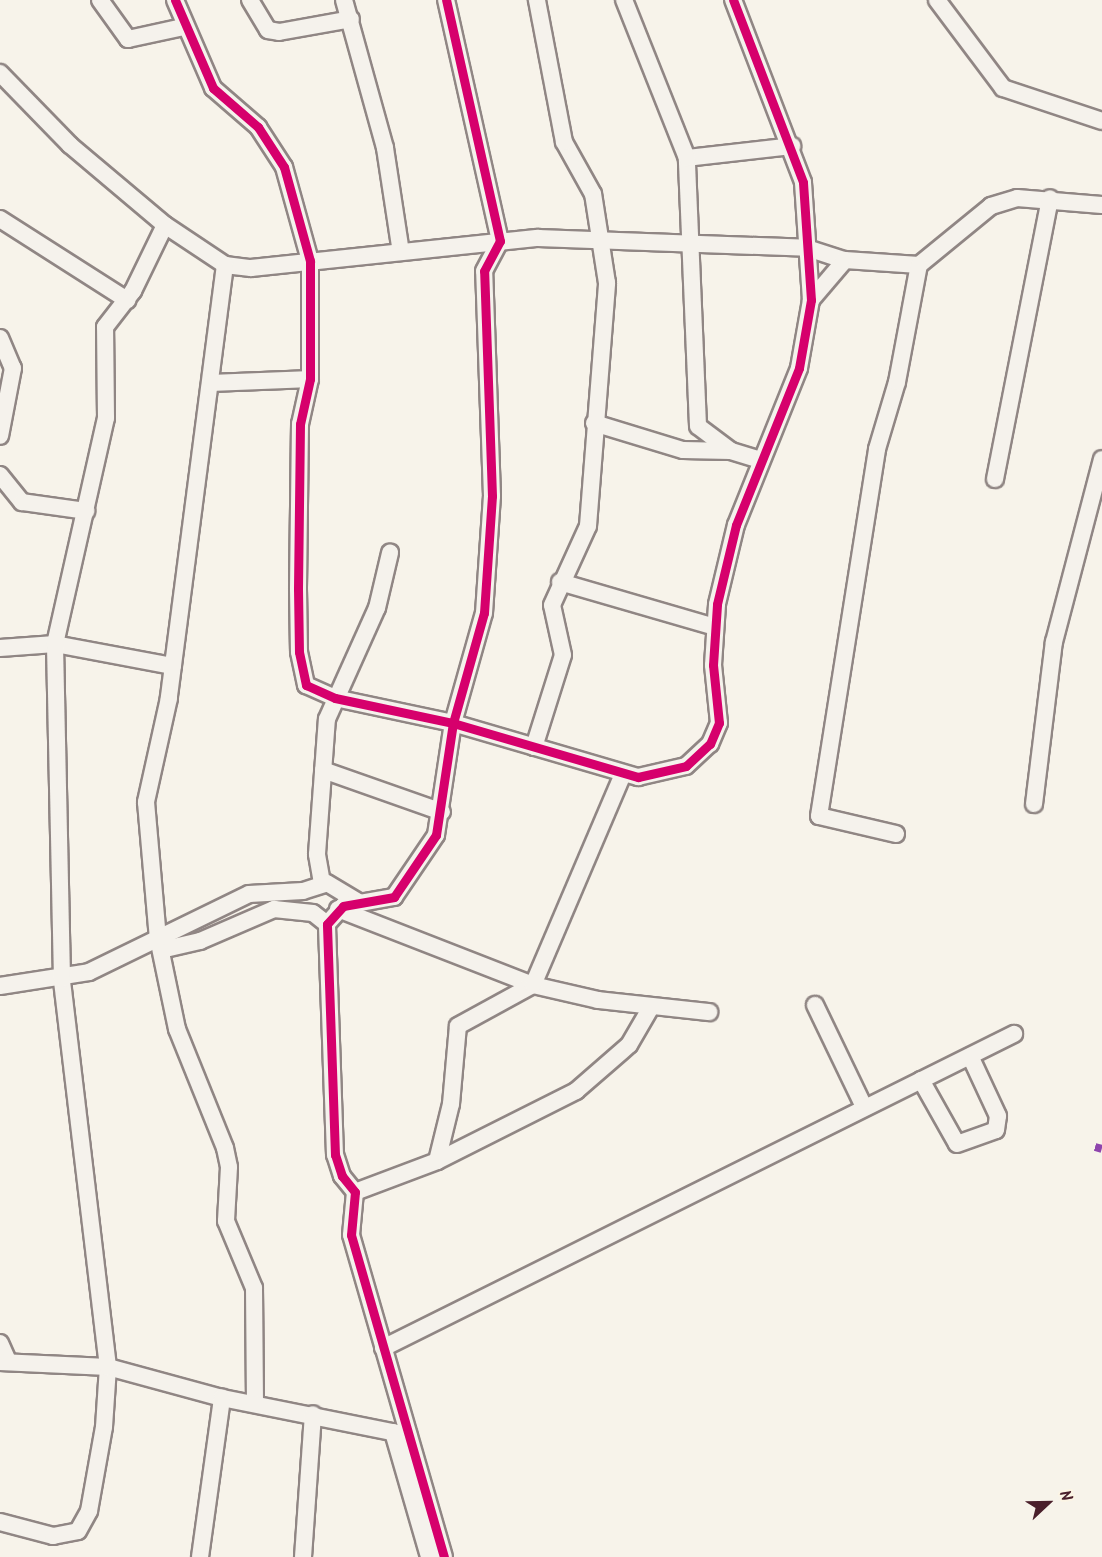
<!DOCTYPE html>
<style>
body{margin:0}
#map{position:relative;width:1102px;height:1557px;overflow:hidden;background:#f7f3ea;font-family:Kalam,sans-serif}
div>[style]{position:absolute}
.roads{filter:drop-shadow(2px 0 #908684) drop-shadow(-2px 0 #908684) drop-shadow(0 2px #908684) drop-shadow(0 -2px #908684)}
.minor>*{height:16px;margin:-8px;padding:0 8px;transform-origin:8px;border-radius:8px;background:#f5f2ec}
.quiet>*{height:8px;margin-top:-4px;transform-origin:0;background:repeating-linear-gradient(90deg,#8e44ad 0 15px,transparent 0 23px)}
.cycleway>*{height:9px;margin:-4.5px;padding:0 4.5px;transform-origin:4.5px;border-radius:4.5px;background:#d6006c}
span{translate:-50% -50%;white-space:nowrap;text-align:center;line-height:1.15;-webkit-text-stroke:4.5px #fcf5e5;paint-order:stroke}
.north{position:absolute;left:1018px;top:1473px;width:60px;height:60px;-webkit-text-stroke:4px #fcf5e5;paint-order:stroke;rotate:68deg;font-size:16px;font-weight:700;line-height:24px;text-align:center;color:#4a1f2b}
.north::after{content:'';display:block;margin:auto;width:21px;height:27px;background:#4a1f2b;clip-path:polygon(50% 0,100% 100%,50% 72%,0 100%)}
</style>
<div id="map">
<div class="roads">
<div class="minor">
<div style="left:100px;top:0;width:48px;rotate:54.3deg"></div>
<div style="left:128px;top:39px;width:56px;rotate:-12.3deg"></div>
<div style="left:175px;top:0;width:96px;rotate:66.6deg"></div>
<div style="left:213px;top:88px;width:60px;rotate:40.9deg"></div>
<div style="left:258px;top:127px;width:48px;rotate:57deg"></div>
<div style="left:284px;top:167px;width:98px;rotate:74.5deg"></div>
<div style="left:310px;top:261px;width:118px;rotate:90deg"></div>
<div style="left:310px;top:379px;width:46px;rotate:102.5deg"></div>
<div style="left:300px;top:424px;width:165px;rotate:90.7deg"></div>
<div style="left:298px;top:589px;width:63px;rotate:89.1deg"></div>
<div style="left:299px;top:652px;width:34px;rotate:78deg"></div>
<div style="left:306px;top:685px;width:32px;rotate:24deg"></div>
<div style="left:335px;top:698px;width:121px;rotate:12deg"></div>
<div style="left:453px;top:723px;width:193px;rotate:16.3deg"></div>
<div style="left:638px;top:777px;width:49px;rotate:-12.9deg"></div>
<div style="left:686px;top:766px;width:33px;rotate:-43deg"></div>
<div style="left:710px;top:744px;width:23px;rotate:-67deg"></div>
<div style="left:719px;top:723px;width:58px;rotate:-95.9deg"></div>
<div style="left:713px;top:665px;width:61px;rotate:-86.2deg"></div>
<div style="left:717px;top:604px;width:81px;rotate:-76.5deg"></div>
<div style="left:736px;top:525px;width:169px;rotate:-68.1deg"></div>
<div style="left:799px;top:368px;width:69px;rotate:-80deg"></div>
<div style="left:811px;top:300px;width:118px;rotate:-93.9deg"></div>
<div style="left:803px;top:182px;width:195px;rotate:-111deg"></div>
<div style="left:250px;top:0;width:35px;rotate:59deg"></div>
<div style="left:268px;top:30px;width:11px;rotate:10deg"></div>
<div style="left:279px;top:32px;width:73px;rotate:-10.2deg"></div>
<div style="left:344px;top:0;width:154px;rotate:74.5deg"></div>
<div style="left:385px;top:148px;width:105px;rotate:81.3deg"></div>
<div style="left:937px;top:0;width:110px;rotate:53.1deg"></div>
<div style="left:1003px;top:88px;width:104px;rotate:18.4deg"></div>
<div style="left:0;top:73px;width:100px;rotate:45.8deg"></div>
<div style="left:70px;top:145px;width:124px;rotate:40.1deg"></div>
<div style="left:165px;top:225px;width:72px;rotate:33.7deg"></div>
<div style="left:225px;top:265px;width:26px;rotate:7deg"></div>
<div style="left:251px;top:268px;width:289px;rotate:-6deg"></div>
<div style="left:538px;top:238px;width:269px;rotate:2.1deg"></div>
<div style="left:807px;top:248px;width:40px;rotate:18deg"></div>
<div style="left:845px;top:260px;width:74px;rotate:3.9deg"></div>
<div style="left:919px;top:265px;width:93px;rotate:-39.3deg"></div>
<div style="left:991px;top:206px;width:27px;rotate:-17deg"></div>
<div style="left:1017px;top:198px;width:85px;rotate:4.7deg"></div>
<div style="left:687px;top:158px;width:106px;rotate:-6.5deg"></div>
<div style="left:0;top:219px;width:151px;rotate:32.5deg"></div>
<div style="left:225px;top:265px;width:437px;rotate:97.4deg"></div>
<div style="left:169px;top:698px;width:107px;rotate:102.5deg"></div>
<div style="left:146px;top:802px;width:137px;rotate:85deg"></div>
<div style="left:158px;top:938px;width:93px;rotate:78.2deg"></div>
<div style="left:177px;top:1029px;width:128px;rotate:68deg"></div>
<div style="left:225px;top:1148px;width:19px;rotate:78deg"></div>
<div style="left:229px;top:1167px;width:54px;rotate:93.2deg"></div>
<div style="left:226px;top:1221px;width:73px;rotate:67.3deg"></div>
<div style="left:254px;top:1288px;width:115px;rotate:89.5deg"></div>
<div style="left:811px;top:300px;width:52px;rotate:-49.6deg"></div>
<div style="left:0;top:338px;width:33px;rotate:67deg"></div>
<div style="left:13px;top:368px;width:69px;rotate:100.8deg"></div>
<div style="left:212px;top:383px;width:98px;rotate:-2.3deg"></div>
<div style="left:594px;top:423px;width:93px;rotate:16.9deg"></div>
<div style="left:683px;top:450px;width:48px;rotate:1.2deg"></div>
<div style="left:731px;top:451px;width:41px;rotate:-142.9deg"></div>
<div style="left:698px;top:426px;width:268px;rotate:-92.4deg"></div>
<div style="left:687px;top:158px;width:170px;rotate:-111.7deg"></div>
<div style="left:731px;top:451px;width:30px;rotate:17deg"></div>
<div style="left:0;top:475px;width:35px;rotate:51deg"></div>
<div style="left:22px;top:502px;width:65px;rotate:8deg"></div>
<div style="left:995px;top:479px;width:286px;rotate:-78.9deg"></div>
<div style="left:560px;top:582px;width:161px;rotate:16.2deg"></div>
<div style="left:0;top:648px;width:55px;rotate:-4.2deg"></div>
<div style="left:55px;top:644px;width:120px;rotate:10.6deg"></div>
<div style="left:534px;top:747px;width:96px;rotate:-72.5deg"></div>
<div style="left:563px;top:655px;width:51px;rotate:-102.4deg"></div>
<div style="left:552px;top:605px;width:87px;rotate:-65.5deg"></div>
<div style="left:588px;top:526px;width:244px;rotate:-85.5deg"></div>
<div style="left:607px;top:283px;width:90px;rotate:-98.9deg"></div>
<div style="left:593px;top:194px;width:60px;rotate:-119.1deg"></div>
<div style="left:564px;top:142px;width:145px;rotate:-100.8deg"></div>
<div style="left:323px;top:770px;width:126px;rotate:19.4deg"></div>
<div style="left:1034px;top:804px;width:163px;rotate:-83deg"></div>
<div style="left:1054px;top:642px;width:189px;rotate:-75.3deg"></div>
<div style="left:896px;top:834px;width:79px;rotate:-166.8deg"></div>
<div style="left:819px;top:816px;width:372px;rotate:-81deg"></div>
<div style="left:877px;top:449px;width:70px;rotate:-73.4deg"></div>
<div style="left:897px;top:382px;width:119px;rotate:-79.4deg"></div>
<div style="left:322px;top:883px;width:29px;rotate:-100deg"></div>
<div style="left:317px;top:854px;width:135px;rotate:-85.8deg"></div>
<div style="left:327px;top:719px;width:122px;rotate:-65.8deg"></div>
<div style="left:377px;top:608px;width:57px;rotate:-76.7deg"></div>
<div style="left:338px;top:909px;width:209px;rotate:21.3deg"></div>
<div style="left:533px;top:985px;width:67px;rotate:13deg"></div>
<div style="left:598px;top:1000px;width:112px;rotate:6.2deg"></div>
<div style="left:161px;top:950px;width:40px;rotate:-13deg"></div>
<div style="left:200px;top:941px;width:81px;rotate:-23.4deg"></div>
<div style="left:274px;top:909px;width:39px;rotate:6deg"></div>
<div style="left:313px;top:913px;width:18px;rotate:38deg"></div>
<div style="left:0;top:986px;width:90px;rotate:-8.9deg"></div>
<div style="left:89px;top:972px;width:178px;rotate:-26deg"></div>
<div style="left:249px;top:894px;width:54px;rotate:-3.2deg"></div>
<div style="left:303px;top:891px;width:25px;rotate:-18deg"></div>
<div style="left:327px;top:883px;width:37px;rotate:31deg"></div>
<div style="left:815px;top:1005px;width:113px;rotate:64.3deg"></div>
<div style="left:921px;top:1080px;width:73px;rotate:60.6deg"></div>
<div style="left:957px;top:1144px;width:41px;rotate:-19.7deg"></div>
<div style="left:996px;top:1130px;width:14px;rotate:-82deg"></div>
<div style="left:998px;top:1116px;width:66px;rotate:-115deg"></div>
<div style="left:437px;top:1161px;width:59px;rotate:-76.2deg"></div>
<div style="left:451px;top:1104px;width:78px;rotate:-84.9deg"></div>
<div style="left:458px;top:1026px;width:85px;rotate:-28.7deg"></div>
<div style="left:533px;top:985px;width:227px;rotate:-66.9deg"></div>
<div style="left:355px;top:1192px;width:88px;rotate:-20.7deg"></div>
<div style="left:437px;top:1161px;width:156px;rotate:-26.7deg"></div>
<div style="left:576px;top:1091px;width:70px;rotate:-41deg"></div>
<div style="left:629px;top:1045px;width:44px;rotate:-59.9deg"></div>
<div style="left:0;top:1343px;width:20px;rotate:66deg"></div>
<div style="left:383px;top:1348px;width:705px;rotate:-26.46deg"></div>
<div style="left:0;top:1362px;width:108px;rotate:2.7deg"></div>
<div style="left:108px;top:1367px;width:118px;rotate:15.2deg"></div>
<div style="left:222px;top:1398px;width:190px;rotate:11.3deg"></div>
<div style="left:393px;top:1432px;width:130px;rotate:73.9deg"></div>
<div style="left:0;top:1522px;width:55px;rotate:14.8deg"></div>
<div style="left:53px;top:1536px;width:25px;rotate:-11deg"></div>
<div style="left:78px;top:1531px;width:23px;rotate:-61deg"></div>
<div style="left:89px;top:1511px;width:85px;rotate:-79.9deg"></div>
<div style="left:104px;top:1427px;width:60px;rotate:-86.2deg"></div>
<div style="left:108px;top:1367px;width:391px;rotate:-96.8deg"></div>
<div style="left:62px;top:979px;width:335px;rotate:-91.2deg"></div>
<div style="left:55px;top:644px;width:232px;rotate:-77.3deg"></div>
<div style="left:106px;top:418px;width:91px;rotate:-90.6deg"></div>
<div style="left:105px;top:327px;width:46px;rotate:-52.1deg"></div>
<div style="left:133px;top:291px;width:73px;rotate:-64.1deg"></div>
<div style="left:200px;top:1557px;width:161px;rotate:-82.1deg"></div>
<div style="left:303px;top:1557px;width:143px;rotate:-86deg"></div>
<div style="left:444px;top:1557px;width:335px;rotate:-106.1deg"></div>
<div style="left:351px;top:1235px;width:43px;rotate:-84.7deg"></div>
<div style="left:355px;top:1192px;width:21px;rotate:-129deg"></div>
<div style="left:342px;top:1176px;width:22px;rotate:-108deg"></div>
<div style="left:335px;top:1155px;width:231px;rotate:-92deg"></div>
<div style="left:327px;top:924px;width:24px;rotate:-48deg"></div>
<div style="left:343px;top:906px;width:52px;rotate:-10deg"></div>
<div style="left:394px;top:897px;width:75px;rotate:-55.9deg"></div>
<div style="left:436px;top:835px;width:113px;rotate:-81.4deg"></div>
<div style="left:453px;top:723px;width:114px;rotate:-74.3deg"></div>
<div style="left:484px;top:613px;width:117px;rotate:-86.1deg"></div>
<div style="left:492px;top:496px;width:225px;rotate:-92deg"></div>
<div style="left:484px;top:271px;width:34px;rotate:-62deg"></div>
<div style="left:500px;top:241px;width:247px;rotate:-102.6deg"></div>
</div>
</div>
<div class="quiet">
<div style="left:1095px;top:1147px;width:7px;rotate:16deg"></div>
</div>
<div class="cycleway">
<div style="left:175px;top:0;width:96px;rotate:66.6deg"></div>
<div style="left:213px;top:88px;width:60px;rotate:40.9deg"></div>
<div style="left:258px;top:127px;width:48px;rotate:57deg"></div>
<div style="left:284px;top:167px;width:98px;rotate:74.5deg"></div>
<div style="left:310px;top:261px;width:118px;rotate:90deg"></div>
<div style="left:310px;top:379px;width:46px;rotate:102.5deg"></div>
<div style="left:300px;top:424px;width:165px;rotate:90.7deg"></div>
<div style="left:298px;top:589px;width:63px;rotate:89.1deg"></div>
<div style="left:299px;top:652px;width:34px;rotate:78deg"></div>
<div style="left:306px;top:685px;width:32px;rotate:24deg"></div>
<div style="left:335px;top:698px;width:121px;rotate:12deg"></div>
<div style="left:453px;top:723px;width:193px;rotate:16.3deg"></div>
<div style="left:638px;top:777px;width:49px;rotate:-12.9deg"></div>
<div style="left:686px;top:766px;width:33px;rotate:-43deg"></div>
<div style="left:710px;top:744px;width:23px;rotate:-67deg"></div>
<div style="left:719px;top:723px;width:58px;rotate:-95.9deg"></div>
<div style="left:713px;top:665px;width:61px;rotate:-86.2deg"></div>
<div style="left:717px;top:604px;width:81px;rotate:-76.5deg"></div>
<div style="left:736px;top:525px;width:169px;rotate:-68.1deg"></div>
<div style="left:799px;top:368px;width:69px;rotate:-80deg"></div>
<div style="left:811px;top:300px;width:118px;rotate:-93.9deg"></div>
<div style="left:803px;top:182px;width:195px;rotate:-111deg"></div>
<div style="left:444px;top:1557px;width:335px;rotate:-106.1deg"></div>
<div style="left:351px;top:1235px;width:43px;rotate:-84.7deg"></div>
<div style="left:355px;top:1192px;width:21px;rotate:-129deg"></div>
<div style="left:342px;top:1176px;width:22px;rotate:-108deg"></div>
<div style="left:335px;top:1155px;width:231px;rotate:-92deg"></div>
<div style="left:327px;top:924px;width:24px;rotate:-48deg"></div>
<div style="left:343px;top:906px;width:52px;rotate:-10deg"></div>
<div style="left:394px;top:897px;width:75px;rotate:-55.9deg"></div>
<div style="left:436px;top:835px;width:113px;rotate:-81.4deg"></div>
<div style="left:453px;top:723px;width:114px;rotate:-74.3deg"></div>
<div style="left:484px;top:613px;width:117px;rotate:-86.1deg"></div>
<div style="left:492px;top:496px;width:225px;rotate:-92deg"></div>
<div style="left:484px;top:271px;width:34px;rotate:-62deg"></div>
<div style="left:500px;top:241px;width:247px;rotate:-102.6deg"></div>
</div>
<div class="north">N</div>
</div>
